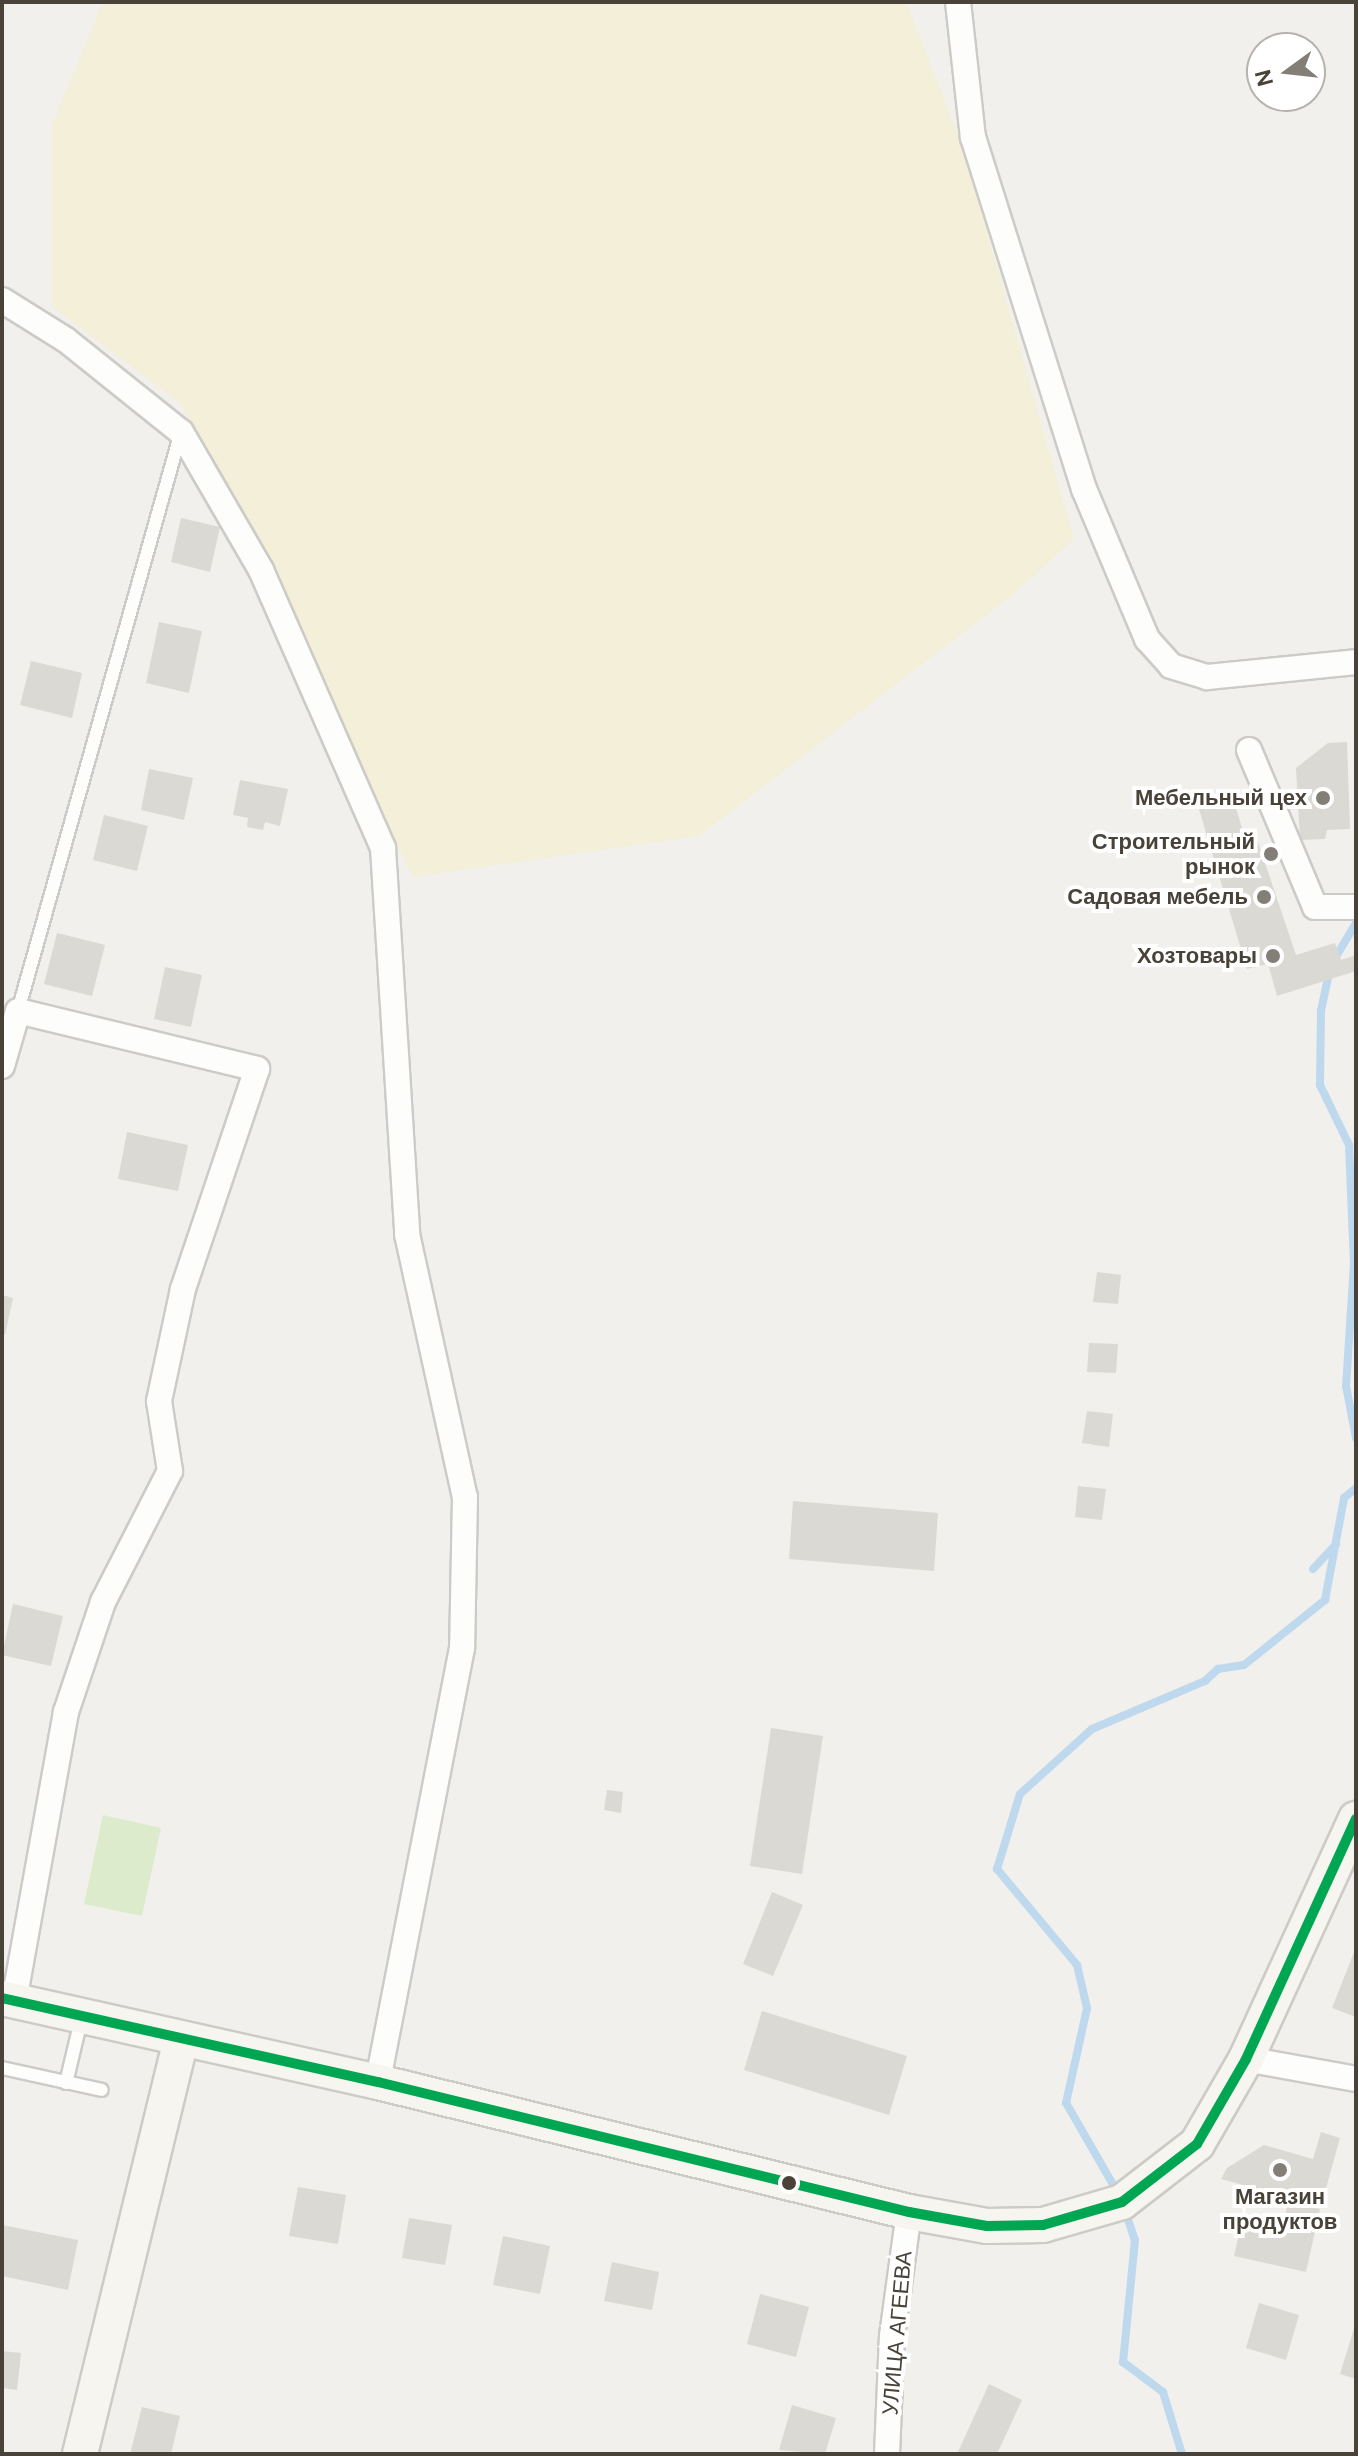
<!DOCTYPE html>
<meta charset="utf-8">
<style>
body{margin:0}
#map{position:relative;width:1358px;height:2456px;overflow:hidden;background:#f1f0ec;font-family:"DM Sans",sans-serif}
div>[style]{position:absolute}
.green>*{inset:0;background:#ddebcd}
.sand>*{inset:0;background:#f4efd8}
.stream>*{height:8px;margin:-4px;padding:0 4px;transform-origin:4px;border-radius:4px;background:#bed8ee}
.building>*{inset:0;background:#dbd9d4}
.roads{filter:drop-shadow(2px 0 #cdcbc7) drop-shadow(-2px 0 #cdcbc7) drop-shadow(0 2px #cdcbc7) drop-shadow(0 -2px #cdcbc7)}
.lane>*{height:12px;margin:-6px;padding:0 6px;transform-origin:6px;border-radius:6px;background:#fdfdfc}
.street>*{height:24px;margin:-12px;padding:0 12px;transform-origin:12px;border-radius:12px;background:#fdfdfc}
.secondary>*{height:34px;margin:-17px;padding:0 17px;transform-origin:17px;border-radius:17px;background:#f7f5ef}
.bus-1>*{height:10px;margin:-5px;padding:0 5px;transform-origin:5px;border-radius:5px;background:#00a651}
.dots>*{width:22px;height:22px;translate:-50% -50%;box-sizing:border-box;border:4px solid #fff;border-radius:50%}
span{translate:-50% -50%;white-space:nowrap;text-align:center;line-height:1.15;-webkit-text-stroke:8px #fff;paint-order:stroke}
.poi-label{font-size:22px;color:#484238;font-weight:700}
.right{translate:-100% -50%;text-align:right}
.street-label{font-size:22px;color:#484238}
.frame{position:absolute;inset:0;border:4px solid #484238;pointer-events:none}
.north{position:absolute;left:1246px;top:32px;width:80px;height:80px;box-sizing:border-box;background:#fff;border:2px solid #b6b3af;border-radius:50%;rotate:255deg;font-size:22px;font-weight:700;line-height:32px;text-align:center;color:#484238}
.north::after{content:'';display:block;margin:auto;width:28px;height:36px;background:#837f77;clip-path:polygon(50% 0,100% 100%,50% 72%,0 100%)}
</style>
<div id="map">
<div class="green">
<div style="clip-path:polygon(103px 1815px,161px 1828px,142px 1916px,84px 1904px)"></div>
</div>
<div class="sand">
<div style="clip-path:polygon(103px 2px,906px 2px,961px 142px,1074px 539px,1016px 592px,699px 836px,413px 877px,181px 404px,52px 307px,52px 124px)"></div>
</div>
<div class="stream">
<div style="left:1334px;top:960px;width:43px;rotate:-59.3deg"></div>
<div style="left:1329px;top:973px;width:39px;rotate:102deg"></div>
<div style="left:1321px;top:1011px;width:74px;rotate:90.8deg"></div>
<div style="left:1320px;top:1085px;width:67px;rotate:64.2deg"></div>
<div style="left:1349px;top:1145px;width:118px;rotate:87.6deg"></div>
<div style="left:1354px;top:1263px;width:123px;rotate:93.7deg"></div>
<div style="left:1346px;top:1386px;width:53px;rotate:79.1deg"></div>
<div style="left:1313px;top:1569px;width:34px;rotate:-47deg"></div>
<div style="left:1119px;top:2195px;width:106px;rotate:-119.9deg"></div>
<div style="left:1066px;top:2103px;width:97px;rotate:-77.5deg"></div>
<div style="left:1087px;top:2008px;width:44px;rotate:-103.1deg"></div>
<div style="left:1077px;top:1965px;width:125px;rotate:-129.8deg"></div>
<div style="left:997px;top:1869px;width:78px;rotate:-73deg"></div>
<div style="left:1020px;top:1794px;width:97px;rotate:-42.1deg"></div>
<div style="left:1092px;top:1729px;width:123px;rotate:-23deg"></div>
<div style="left:1205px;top:1681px;width:18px;rotate:-43deg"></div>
<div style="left:1218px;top:1669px;width:26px;rotate:-9deg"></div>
<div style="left:1244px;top:1665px;width:104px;rotate:-38.7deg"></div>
<div style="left:1325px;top:1600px;width:104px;rotate:-79.4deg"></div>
<div style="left:1344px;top:1498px;width:16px;rotate:-40deg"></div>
<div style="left:1124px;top:2207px;width:35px;rotate:72deg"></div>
<div style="left:1135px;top:2240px;width:123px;rotate:95.6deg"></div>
<div style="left:1123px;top:2362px;width:50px;rotate:36.9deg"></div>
<div style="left:1163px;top:2392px;width:65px;rotate:73deg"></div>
</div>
<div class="building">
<div style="clip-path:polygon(181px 518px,220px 527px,210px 572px,171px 562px)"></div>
<div style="clip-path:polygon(159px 622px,202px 631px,189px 693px,146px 683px)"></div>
<div style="clip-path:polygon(31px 661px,82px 673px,72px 718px,20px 705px)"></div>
<div style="clip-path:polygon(1347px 742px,1350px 829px,1327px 830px,1325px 839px,1300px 840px,1296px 768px,1328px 743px)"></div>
<div style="clip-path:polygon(149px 769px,193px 778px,184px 820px,141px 810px)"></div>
<div style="clip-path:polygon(240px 780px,288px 789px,280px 826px,265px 822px,263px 830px,247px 827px,248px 818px,233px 815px)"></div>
<div style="clip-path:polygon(1232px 795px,1246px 841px,1256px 836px,1296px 955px,1335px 943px,1341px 960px,1356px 955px,1356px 971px,1277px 996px,1268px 964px,1247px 969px,1198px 806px)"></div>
<div style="clip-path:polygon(104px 815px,148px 826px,137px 871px,93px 860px)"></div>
<div style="clip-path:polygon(57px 933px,105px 945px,92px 996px,44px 984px)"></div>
<div style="clip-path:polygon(165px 967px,202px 975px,191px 1027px,154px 1019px)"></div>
<div style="clip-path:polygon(127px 1132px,188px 1145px,178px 1191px,118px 1179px)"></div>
<div style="clip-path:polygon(1097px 1272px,1121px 1275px,1118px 1304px,1093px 1302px)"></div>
<div style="clip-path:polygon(2px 1295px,13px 1298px,5px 1335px,2px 1334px)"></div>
<div style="clip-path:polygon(1089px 1343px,1118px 1344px,1116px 1373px,1087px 1372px)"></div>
<div style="clip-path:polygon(1087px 1411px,1113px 1414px,1109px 1447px,1082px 1443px)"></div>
<div style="clip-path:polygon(1078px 1486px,1106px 1489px,1102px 1520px,1075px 1517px)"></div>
<div style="clip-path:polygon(793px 1501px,938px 1513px,934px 1571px,789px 1559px)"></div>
<div style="clip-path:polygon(13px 1604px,63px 1616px,51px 1666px,2px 1655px)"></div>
<div style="clip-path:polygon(771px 1728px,823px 1736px,802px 1874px,750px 1866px)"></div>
<div style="clip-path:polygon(607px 1790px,623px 1792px,621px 1813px,604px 1810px)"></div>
<div style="clip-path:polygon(772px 1892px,803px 1905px,773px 1976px,743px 1964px)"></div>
<div style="clip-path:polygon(1356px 1947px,1356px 2017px,1332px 2008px)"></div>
<div style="clip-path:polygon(762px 2011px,907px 2056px,889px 2115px,744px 2070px)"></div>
<div style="clip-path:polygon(1321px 2132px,1340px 2138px,1321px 2206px,1221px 2179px,1227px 2168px,1264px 2145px,1313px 2159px)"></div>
<div style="clip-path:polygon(298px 2187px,346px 2195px,338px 2244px,289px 2236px)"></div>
<div style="clip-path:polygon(1288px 2202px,1320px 2209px,1306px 2272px,1234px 2256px,1240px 2229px,1281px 2237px)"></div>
<div style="clip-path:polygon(409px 2218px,452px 2225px,445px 2265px,402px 2258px)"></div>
<div style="clip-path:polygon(2px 2225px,78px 2240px,68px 2290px,2px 2276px)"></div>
<div style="clip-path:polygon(503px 2236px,550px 2246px,540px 2294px,493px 2285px)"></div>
<div style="clip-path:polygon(612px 2262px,659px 2272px,652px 2310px,604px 2301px)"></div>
<div style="clip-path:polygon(760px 2294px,809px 2307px,796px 2357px,747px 2344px)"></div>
<div style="clip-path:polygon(1259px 2303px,1299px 2315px,1286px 2360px,1246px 2348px)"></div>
<div style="clip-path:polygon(1355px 2325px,1356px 2325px,1356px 2379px,1340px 2374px)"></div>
<div style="clip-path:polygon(2px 2351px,21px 2353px,17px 2390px,2px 2388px)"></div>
<div style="clip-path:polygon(989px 2384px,1022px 2400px,997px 2454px,957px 2454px)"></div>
<div style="clip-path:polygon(792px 2405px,836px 2418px,825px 2454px,779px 2450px)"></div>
<div style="clip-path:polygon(142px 2407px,180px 2416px,171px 2454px,130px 2454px)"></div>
</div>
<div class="roads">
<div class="lane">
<div style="left:18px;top:1011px;width:602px;rotate:-74.28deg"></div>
<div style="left:2px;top:2068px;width:102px;rotate:12.4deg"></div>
<div style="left:66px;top:2083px;width:65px;rotate:-76.6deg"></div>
</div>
<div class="street">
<div style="left:958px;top:2px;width:136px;rotate:83.7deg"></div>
<div style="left:973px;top:137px;width:369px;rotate:72.5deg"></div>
<div style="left:1084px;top:489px;width:163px;rotate:67.2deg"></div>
<div style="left:1147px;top:639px;width:36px;rotate:48deg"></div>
<div style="left:1171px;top:666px;width:38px;rotate:17deg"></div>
<div style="left:1207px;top:677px;width:150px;rotate:-5.7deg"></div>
<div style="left:2px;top:300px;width:75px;rotate:32deg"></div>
<div style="left:66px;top:340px;width:147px;rotate:38.7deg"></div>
<div style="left:181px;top:432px;width:160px;rotate:59.9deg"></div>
<div style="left:261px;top:570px;width:304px;rotate:66.3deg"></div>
<div style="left:383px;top:848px;width:387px;rotate:86.4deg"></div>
<div style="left:407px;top:1234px;width:269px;rotate:77.6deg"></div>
<div style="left:465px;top:1497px;width:151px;rotate:91.1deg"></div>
<div style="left:462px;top:1648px;width:442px;rotate:101deg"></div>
<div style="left:1249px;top:750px;width:170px;rotate:67.2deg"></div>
<div style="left:1315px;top:907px;width:41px"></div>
<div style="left:2px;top:1066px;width:57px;rotate:-73.8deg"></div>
<div style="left:18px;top:1011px;width:246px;rotate:13.6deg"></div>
<div style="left:257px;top:1069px;width:232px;rotate:108.6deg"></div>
<div style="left:183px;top:1289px;width:115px;rotate:102.1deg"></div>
<div style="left:159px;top:1401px;width:71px;rotate:81.1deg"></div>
<div style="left:170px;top:1471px;width:147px;rotate:117.1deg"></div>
<div style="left:103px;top:1602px;width:116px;rotate:108.6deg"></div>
<div style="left:66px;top:1712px;width:294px;rotate:100.2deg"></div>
<div style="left:1246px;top:2059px;width:112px;rotate:10.3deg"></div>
<div style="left:887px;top:2454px;width:118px;rotate:-87.6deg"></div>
<div style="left:892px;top:2336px;width:125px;rotate:-82.2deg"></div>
</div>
<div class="secondary">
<div style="left:2px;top:1998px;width:385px;rotate:12.6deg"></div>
<div style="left:378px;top:2082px;width:547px;rotate:13.76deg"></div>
<div style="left:909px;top:2212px;width:79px;rotate:10.2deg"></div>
<div style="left:987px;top:2226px;width:56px;rotate:-1deg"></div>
<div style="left:1043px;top:2225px;width:82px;rotate:-16.2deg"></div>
<div style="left:1122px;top:2202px;width:95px;rotate:-37.7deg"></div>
<div style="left:1197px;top:2144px;width:98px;rotate:-60deg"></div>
<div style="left:1246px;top:2059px;width:264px;rotate:-65.4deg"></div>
<div style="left:80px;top:2454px;width:427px;rotate:-76.3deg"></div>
</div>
</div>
<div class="bus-1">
<div style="left:2px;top:1998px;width:385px;rotate:12.6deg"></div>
<div style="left:378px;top:2082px;width:547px;rotate:13.76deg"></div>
<div style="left:909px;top:2212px;width:79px;rotate:10.2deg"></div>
<div style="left:987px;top:2226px;width:56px;rotate:-1deg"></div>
<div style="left:1043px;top:2225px;width:82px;rotate:-16.2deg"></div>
<div style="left:1122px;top:2202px;width:95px;rotate:-37.7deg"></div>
<div style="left:1197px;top:2144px;width:98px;rotate:-60deg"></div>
<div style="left:1246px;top:2059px;width:264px;rotate:-65.4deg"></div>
</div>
<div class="dots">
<div style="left:1323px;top:798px;background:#837f77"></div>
<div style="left:1271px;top:854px;background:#837f77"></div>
<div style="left:1264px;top:897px;background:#837f77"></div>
<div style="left:1273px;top:956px;background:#837f77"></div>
<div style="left:1280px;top:2170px;background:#837f77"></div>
<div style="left:789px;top:2183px;background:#484238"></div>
</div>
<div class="poi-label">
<span class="right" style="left:1307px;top:798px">Мебельный цех</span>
<span class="right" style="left:1255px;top:854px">Строительный<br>рынок</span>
<span class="right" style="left:1248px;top:897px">Садовая мебель</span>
<span class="right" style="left:1257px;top:956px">Хозтовары</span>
<span style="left:1280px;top:2209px">Магазин<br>продуктов</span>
</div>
<div class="street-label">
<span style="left:897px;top:2333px;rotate:-85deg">УЛИЦА АГЕЕВА</span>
</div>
<div class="frame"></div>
<div class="north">N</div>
</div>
